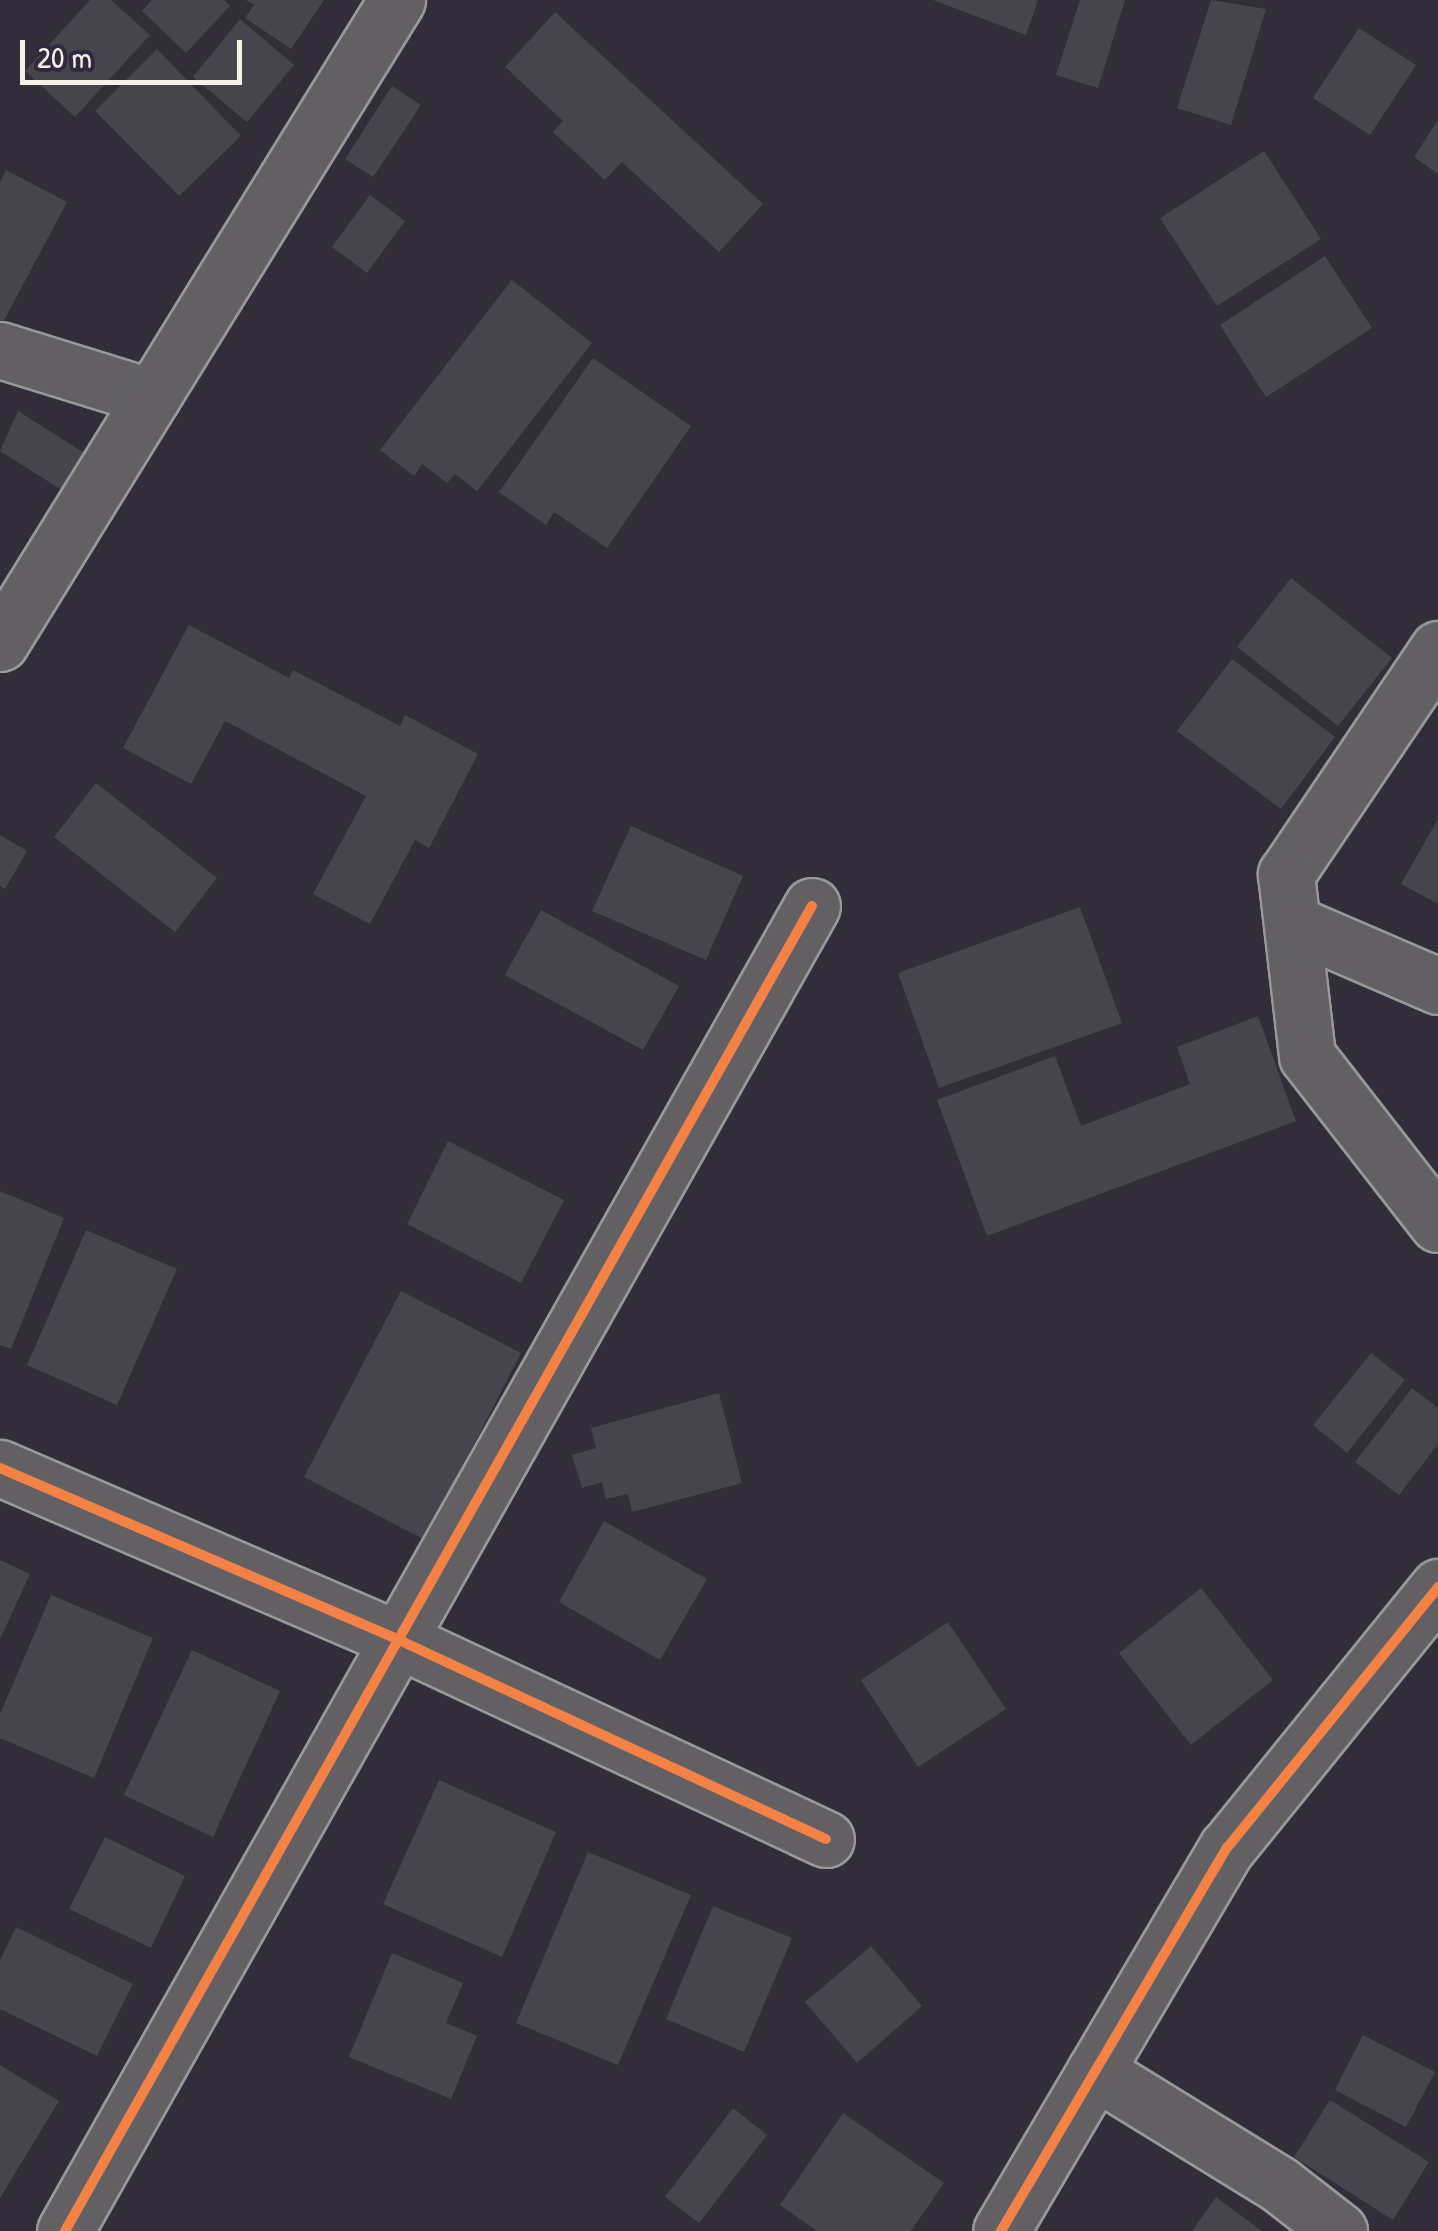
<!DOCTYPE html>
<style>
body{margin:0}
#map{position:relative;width:1438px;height:2231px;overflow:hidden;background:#312e39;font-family:"Patrick Hand",sans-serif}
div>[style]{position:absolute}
.building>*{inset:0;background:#46444c}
.roads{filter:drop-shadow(2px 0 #9a989b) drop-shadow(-2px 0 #9a989b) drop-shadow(0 2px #9a989b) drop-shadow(0 -2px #9a989b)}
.minor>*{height:55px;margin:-27.5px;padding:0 27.5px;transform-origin:27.5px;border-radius:27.5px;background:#626063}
.cycleway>*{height:10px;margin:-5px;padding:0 5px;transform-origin:5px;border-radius:5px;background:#f48246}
span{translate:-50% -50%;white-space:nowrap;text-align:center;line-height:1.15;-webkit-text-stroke:8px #2f2a3d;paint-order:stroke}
.scale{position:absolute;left:20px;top:40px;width:222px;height:45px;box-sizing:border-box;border:5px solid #f4f1e8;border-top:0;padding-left:12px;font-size:30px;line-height:35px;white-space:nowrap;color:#f4f1e8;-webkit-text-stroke:8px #2f2a3d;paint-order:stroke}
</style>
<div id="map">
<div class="building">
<div style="clip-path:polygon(90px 0,111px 0,150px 35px,75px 117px,25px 71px)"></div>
<div style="clip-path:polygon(152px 0,224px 0,230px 6px,186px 53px,142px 11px)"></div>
<div style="clip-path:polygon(246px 0,324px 0,291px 49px,245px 18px,254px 5px)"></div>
<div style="clip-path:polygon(933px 0,1038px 0,1026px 35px)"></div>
<div style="clip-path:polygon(1080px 0,1125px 0,1098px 88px,1056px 75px)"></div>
<div style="clip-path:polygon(1211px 0,1266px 9px,1231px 125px,1177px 108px)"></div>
<div style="clip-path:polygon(555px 12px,763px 204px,719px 252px,622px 162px,605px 180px,553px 132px,563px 121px,505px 67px)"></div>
<div style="clip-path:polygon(240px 19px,294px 65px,247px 122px,193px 77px)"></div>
<div style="clip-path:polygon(1359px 28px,1416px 65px,1370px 135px,1313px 98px)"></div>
<div style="clip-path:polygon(157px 49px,241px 136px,179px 196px,95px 111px)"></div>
<div style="clip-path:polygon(392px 86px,421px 105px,373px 177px,345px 159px)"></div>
<div style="clip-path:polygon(1438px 120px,1438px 174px,1414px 157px)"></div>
<div style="clip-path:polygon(1264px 151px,1321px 239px,1217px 306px,1160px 218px)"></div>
<div style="clip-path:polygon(6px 170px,67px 202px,0 328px,0 182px)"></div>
<div style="clip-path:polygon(370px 195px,405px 221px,367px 273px,332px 247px)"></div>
<div style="clip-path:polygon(1325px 256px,1372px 328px,1266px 397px,1220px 325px)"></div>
<div style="clip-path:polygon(512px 280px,592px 343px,477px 491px,455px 474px,447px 483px,422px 464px,414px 476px,380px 450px)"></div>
<div style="clip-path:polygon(593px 358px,691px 426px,607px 548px,554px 512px,546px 525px,499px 492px)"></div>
<div style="clip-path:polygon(18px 411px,89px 456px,65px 492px,0 451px)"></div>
<div style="clip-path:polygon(1291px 578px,1392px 658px,1338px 726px,1237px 647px)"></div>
<div style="clip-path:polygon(189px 625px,289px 678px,293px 670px,400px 726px,405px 715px,478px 754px,429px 848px,415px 840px,370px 924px,313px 894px,366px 796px,225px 721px,191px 784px,123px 748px)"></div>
<div style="clip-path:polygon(1232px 659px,1335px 737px,1281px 809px,1177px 731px)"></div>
<div style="clip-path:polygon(96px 783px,217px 878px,175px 932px,54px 837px)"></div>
<div style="clip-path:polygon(1438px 819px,1438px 904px,1401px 884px)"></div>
<div style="clip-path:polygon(631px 826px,743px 876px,706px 960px,592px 911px)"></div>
<div style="clip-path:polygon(0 835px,27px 851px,5px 889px,0 886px)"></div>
<div style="clip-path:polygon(1080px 907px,1122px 1023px,939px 1088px,898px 973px)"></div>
<div style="clip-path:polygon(541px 910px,679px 986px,643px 1050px,505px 975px)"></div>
<div style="clip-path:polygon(1258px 1016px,1296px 1121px,987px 1236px,937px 1100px,1055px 1056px,1081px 1126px,1190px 1084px,1177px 1047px)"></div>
<div style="clip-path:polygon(448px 1141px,564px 1200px,521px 1283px,407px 1224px)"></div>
<div style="clip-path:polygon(0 1191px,64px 1218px,11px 1349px,0 1345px)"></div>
<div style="clip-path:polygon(86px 1230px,177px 1269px,117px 1405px,27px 1365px)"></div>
<div style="clip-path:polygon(401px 1291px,521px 1353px,425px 1540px,304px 1477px)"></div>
<div style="clip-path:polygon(1371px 1353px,1405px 1380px,1347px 1453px,1313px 1425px)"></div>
<div style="clip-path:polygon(1412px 1388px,1438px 1408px,1438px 1444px,1399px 1495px,1355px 1462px)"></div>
<div style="clip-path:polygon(719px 1393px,742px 1483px,632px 1512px,628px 1494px,606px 1499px,602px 1482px,582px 1488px,572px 1455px,596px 1448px,591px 1428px)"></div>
<div style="clip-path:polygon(604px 1521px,707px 1579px,660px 1660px,559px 1602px)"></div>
<div style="clip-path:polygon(0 1560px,30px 1574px,0 1639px)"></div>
<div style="clip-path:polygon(1201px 1588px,1273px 1680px,1191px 1745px,1119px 1653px)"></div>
<div style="clip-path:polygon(51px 1595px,153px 1638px,94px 1778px,0 1738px,0 1714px)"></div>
<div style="clip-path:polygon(948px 1622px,1006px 1709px,918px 1767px,861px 1680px)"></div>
<div style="clip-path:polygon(192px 1650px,280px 1691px,213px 1837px,124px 1795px)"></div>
<div style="clip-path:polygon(439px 1780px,556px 1832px,502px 1957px,383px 1904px)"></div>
<div style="clip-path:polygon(105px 1837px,185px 1876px,151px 1948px,69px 1909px)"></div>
<div style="clip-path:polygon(588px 1852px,691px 1895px,618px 2065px,516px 2023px)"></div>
<div style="clip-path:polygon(713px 1906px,792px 1938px,744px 2052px,666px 2019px)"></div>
<div style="clip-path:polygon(16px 1927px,133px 1984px,97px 2056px,0 2009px,0 1960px)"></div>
<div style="clip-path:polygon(871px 1946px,922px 2006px,857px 2063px,805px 2002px)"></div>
<div style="clip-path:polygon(392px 1953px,463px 1983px,446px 2023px,477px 2036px,451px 2099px,349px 2057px)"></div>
<div style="clip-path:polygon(1363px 2035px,1435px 2072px,1406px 2127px,1335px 2090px)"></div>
<div style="clip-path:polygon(0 2065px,59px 2101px,0 2198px)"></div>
<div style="clip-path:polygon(1330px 2100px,1429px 2162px,1393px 2220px,1294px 2157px)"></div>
<div style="clip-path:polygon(733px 2108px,767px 2135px,699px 2223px,665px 2197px)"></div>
<div style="clip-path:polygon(843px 2113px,944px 2183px,911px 2231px,817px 2231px,780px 2205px)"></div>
<div style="clip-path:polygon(1216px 2197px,1262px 2231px,1192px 2231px)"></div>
</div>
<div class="roads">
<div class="minor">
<div style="left:0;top:350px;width:159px;rotate:17.2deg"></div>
<div style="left:0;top:643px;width:756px;rotate:-58.31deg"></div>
<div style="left:1438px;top:649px;width:272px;rotate:124deg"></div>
<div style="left:1286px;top:874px;width:183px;rotate:83.4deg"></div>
<div style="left:1307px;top:1056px;width:213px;rotate:52.1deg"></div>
<div style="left:1292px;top:923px;width:159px;rotate:23.3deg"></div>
<div style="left:0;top:1468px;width:434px;rotate:23.3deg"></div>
<div style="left:399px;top:1640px;width:471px;rotate:25deg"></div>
<div style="left:1095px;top:2071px;width:217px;rotate:31.6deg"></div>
<div style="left:1280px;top:2185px;width:75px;rotate:37.9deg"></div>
<div style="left:65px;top:2231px;width:1521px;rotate:-60.59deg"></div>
<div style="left:1001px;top:2231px;width:445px;rotate:-59.5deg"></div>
<div style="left:1227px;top:1848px;width:336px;rotate:-51deg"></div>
</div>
</div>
<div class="cycleway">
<div style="left:0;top:1468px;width:434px;rotate:23.3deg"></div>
<div style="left:399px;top:1640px;width:471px;rotate:25deg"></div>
<div style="left:65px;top:2231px;width:1521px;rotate:-60.59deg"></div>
<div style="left:1001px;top:2231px;width:445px;rotate:-59.5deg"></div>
<div style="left:1227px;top:1848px;width:336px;rotate:-51deg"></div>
</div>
<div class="scale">20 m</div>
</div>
